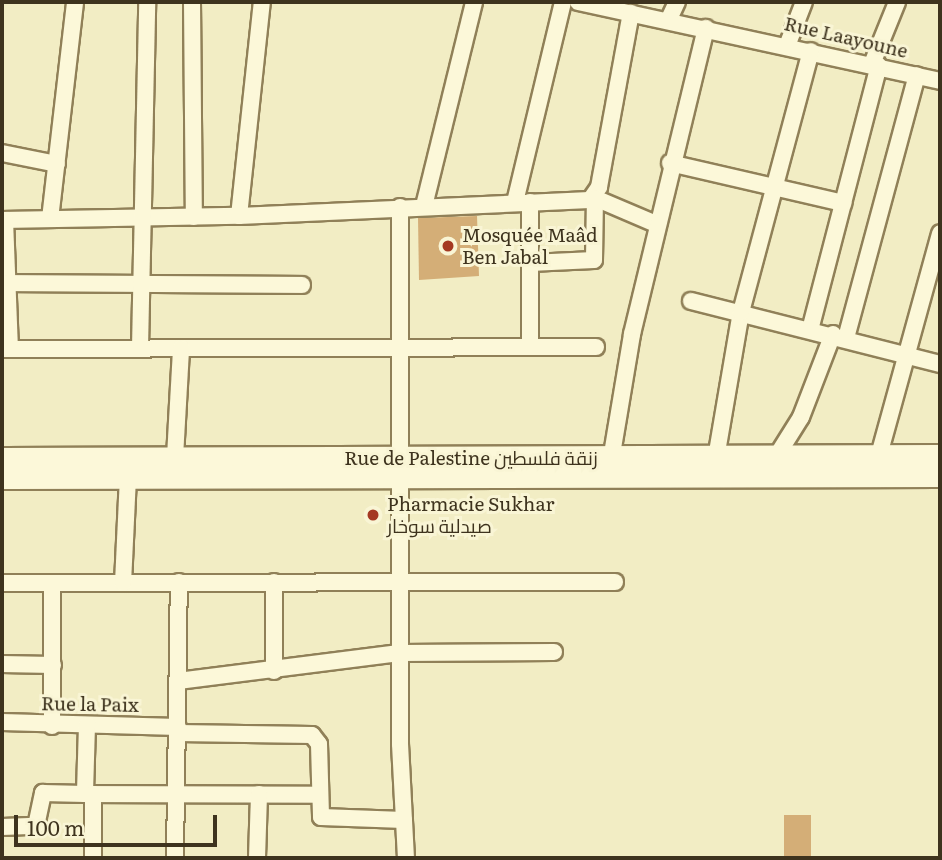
<!DOCTYPE html>
<meta charset="utf-8">
<style>
body{margin:0}
#map{position:relative;width:942px;height:860px;overflow:hidden;background:#f2edc4;font-family:Literata,Cairo,serif}
div>[style]{position:absolute}
.building>*{inset:0;background:#d4ae77}
.roads{filter:drop-shadow(2px 0 #908058) drop-shadow(-2px 0 #908058) drop-shadow(0 2px #908058) drop-shadow(0 -2px #908058)}
.street>*{height:16px;margin:-8px;padding:0 8px;transform-origin:8px;border-radius:8px;background:#fcf8d9}
.secondary>*{height:23px;margin:-11.5px;padding:0 11.5px;transform-origin:11.5px;border-radius:11.5px;background:#fcf8d9}
.dots>*{width:19px;height:19px;translate:-50% -50%;box-sizing:border-box;border:4px solid #f9f5d5;border-radius:50%}
span{translate:-50% -50%;white-space:nowrap;text-align:center;line-height:1.15;-webkit-text-stroke:6px #f9f5d5;paint-order:stroke}
.street-label{font-size:19px;color:#3e331e}
.poi-label{font-size:19px;color:#3e331e}
.left{translate:0 -50%;text-align:left}
.frame{position:absolute;inset:0;border:4px solid #3e331e;pointer-events:none}
.scale{position:absolute;left:14px;top:815px;width:203px;height:32px;box-sizing:border-box;border:4px solid #3e331e;border-top:0;padding-left:9px;font-size:21px;line-height:24px;white-space:nowrap;color:#3e331e;-webkit-text-stroke:5px #f9f5d5;paint-order:stroke}
</style>
<div id="map">
<div class="building">
<div style="clip-path:polygon(477px 216px,479px 276px,419px 280px,418px 218px)"></div>
<div style="clip-path:polygon(784px 815px,811px 815px,811px 858px,784px 858px)"></div>
</div>
<div class="roads">
<div class="street">
<div style="left:192px;top:2px;width:215px;rotate:89.5deg"></div>
<div style="left:578px;top:2px;width:371px;rotate:12.3deg"></div>
<div style="left:669px;top:19px;width:19px;rotate:-65deg"></div>
<div style="left:787px;top:46px;width:47px;rotate:-68.9deg"></div>
<div style="left:872px;top:64px;width:67px;rotate:-68deg"></div>
<div style="left:2px;top:153px;width:56px;rotate:11.3deg"></div>
<div style="left:670px;top:163px;width:178px;rotate:13deg"></div>
<div style="left:515px;top:202px;width:206px;rotate:-76.5deg"></div>
<div style="left:424px;top:206px;width:210px;rotate:-76.2deg"></div>
<div style="left:400px;top:207px;width:537px;rotate:90deg"></div>
<div style="left:400px;top:744px;width:114px;rotate:87deg"></div>
<div style="left:239px;top:216px;width:215px;rotate:-83.9deg"></div>
<div style="left:50px;top:219px;width:218px;rotate:-83.4deg"></div>
<div style="left:2px;top:220px;width:237px;rotate:-1deg"></div>
<div style="left:239px;top:216px;width:351px;rotate:-2.6deg"></div>
<div style="left:590px;top:200px;width:16px;rotate:-55deg"></div>
<div style="left:599px;top:187px;width:177px;rotate:-79.6deg"></div>
<div style="left:5px;top:220px;width:129px;rotate:87.8deg"></div>
<div style="left:530px;top:263px;width:64px;rotate:-2.7deg"></div>
<div style="left:594px;top:260px;width:62px;rotate:-89.1deg"></div>
<div style="left:595px;top:198px;width:66px;rotate:23.1deg"></div>
<div style="left:7px;top:283px;width:295px;rotate:0.4deg"></div>
<div style="left:691px;top:301px;width:257px;rotate:14.2deg"></div>
<div style="left:810px;top:330px;width:273px;rotate:-75.4deg"></div>
<div style="left:846px;top:338px;width:272px;rotate:-74.9deg"></div>
<div style="left:530px;top:345px;width:143px;rotate:-90deg"></div>
<div style="left:140px;top:348px;width:346px;rotate:-88.8deg"></div>
<div style="left:2px;top:349px;width:594px;rotate:-0.19deg"></div>
<div style="left:879px;top:455px;width:230px;rotate:-74.6deg"></div>
<div style="left:175px;top:457px;width:109px;rotate:-86.8deg"></div>
<div style="left:776px;top:457px;width:47px;rotate:-58deg"></div>
<div style="left:801px;top:417px;width:89px;rotate:-68.9deg"></div>
<div style="left:716px;top:458px;width:148px;rotate:-80.3deg"></div>
<div style="left:741px;top:312px;width:270px;rotate:-75deg"></div>
<div style="left:610px;top:466px;width:134px;rotate:-80.5deg"></div>
<div style="left:632px;top:334px;width:315px;rotate:-76.4deg"></div>
<div style="left:2px;top:583px;width:613px;rotate:-0.09deg"></div>
<div style="left:52px;top:583px;width:143px;rotate:90deg"></div>
<div style="left:123px;top:583px;width:106px;rotate:-87.3deg"></div>
<div style="left:2px;top:664px;width:51px;rotate:1.1deg"></div>
<div style="left:274px;top:671px;width:89px;rotate:-90deg"></div>
<div style="left:178px;top:681px;width:225px;rotate:-7.2deg"></div>
<div style="left:401px;top:653px;width:153px;rotate:-0.4deg"></div>
<div style="left:2px;top:722px;width:176px;rotate:1.6deg"></div>
<div style="left:87px;top:725px;width:69px;rotate:91.7deg"></div>
<div style="left:85px;top:794px;width:235px;rotate:0.2deg"></div>
<div style="left:178px;top:733px;width:134px;rotate:0.9deg"></div>
<div style="left:312px;top:735px;width:11px;rotate:52deg"></div>
<div style="left:319px;top:744px;width:73px;rotate:88.4deg"></div>
<div style="left:321px;top:817px;width:83px;rotate:2.1deg"></div>
<div style="left:93px;top:794px;width:64px;rotate:90deg"></div>
<div style="left:2px;top:827px;width:34px;rotate:-2deg"></div>
<div style="left:36px;top:826px;width:34px;rotate:-78deg"></div>
<div style="left:43px;top:793px;width:42px;rotate:1.4deg"></div>
<div style="left:175px;top:858px;width:276px;rotate:-89.2deg"></div>
<div style="left:257px;top:858px;width:64px;rotate:-88.2deg"></div>
</div>
<div class="secondary">
<div style="left:2px;top:459px;width:938px;rotate:-0.18deg"></div>
<div style="left:2px;top:477px;width:938px;rotate:-0.12deg"></div>
</div>
</div>
<div class="dots">
<div style="left:448px;top:246px;background:#a53922"></div>
<div style="left:373px;top:515px;background:#a53922"></div>
</div>
<div class="street-label">
<span style="left:846px;top:37px;rotate:13deg">Rue Laayoune</span>
<span style="left:471px;top:458px">Rue de Palestine زنقة فلسطين</span>
<span style="left:90px;top:704px;rotate:1deg">Rue la Paix</span>
</div>
<div class="poi-label">
<span class="left" style="left:462px;top:246px">Mosquée Maâd<br>Ben Jabal</span>
<span class="left" style="left:387px;top:515px">Pharmacie Sukhar<br>صيدلية سوخار</span>
</div>
<div class="frame"></div>
<div class="scale">100 m</div>
</div>
